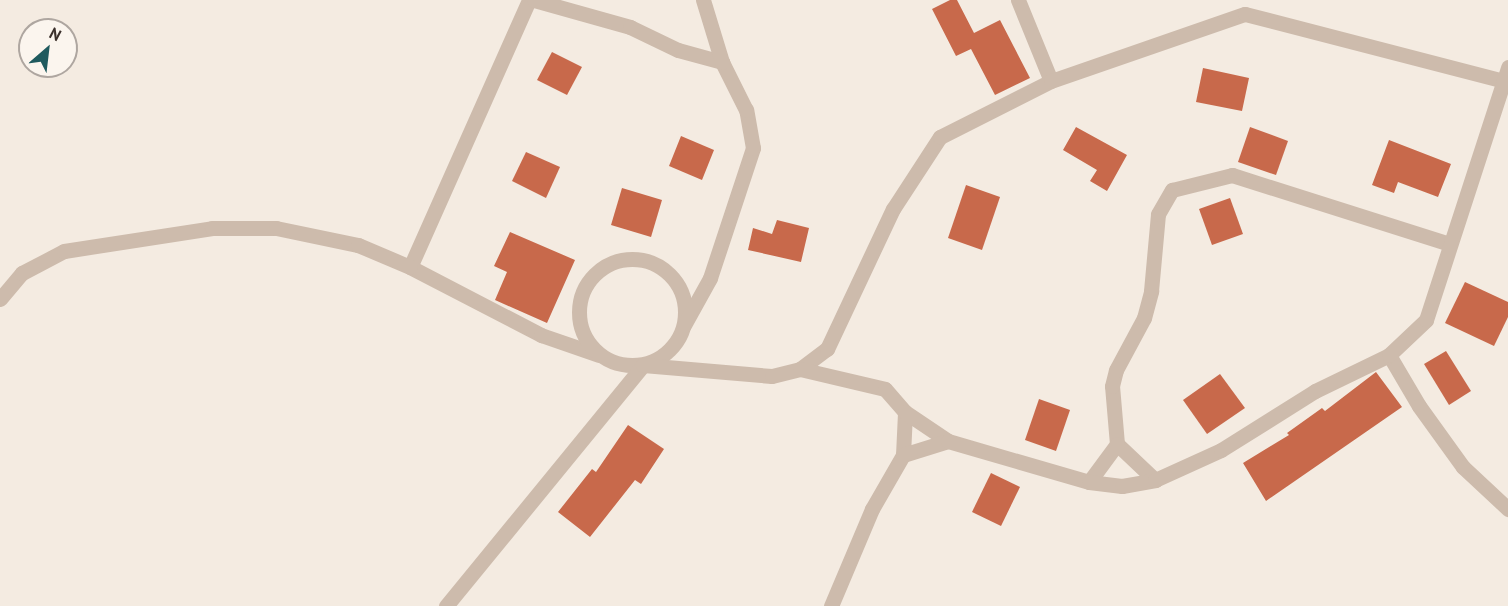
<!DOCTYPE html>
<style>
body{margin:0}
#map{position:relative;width:1508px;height:606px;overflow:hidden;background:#f4ebe1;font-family:"PT Sans",sans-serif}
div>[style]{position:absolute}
.building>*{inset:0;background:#c8694b}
.minor>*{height:15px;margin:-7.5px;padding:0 7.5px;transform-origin:7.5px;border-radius:7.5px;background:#cdbbac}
.minor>.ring{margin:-7.5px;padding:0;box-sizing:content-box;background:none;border:15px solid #cdbbac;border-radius:50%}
span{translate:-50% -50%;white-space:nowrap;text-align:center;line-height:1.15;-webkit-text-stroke:4.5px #fbf5ee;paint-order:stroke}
.north{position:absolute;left:18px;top:18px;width:60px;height:60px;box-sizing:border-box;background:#fbf5ee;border:2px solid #aea6a0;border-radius:50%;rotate:28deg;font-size:16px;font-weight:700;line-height:24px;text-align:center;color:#3b302b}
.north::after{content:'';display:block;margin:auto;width:21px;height:27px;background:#1f5a5e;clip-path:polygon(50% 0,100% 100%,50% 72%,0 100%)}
</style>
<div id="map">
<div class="building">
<div style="clip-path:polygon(950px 0,957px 0,974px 33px,1000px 20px,1030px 78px,995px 95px,971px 49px,956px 56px,932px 9px)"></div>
<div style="clip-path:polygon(552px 52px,582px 67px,567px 95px,537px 80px)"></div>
<div style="clip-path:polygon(1203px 68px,1249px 78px,1242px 111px,1196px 102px)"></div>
<div style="clip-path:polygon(1076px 127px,1127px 155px,1107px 191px,1090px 181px,1097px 170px,1063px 150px)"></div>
<div style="clip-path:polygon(1250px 127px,1288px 141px,1276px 175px,1238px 162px)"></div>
<div style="clip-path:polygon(681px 136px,714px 150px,702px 180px,669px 166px)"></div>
<div style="clip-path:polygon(1389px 140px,1451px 164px,1438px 197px,1398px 182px,1394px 193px,1372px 185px)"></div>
<div style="clip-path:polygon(526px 152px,560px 167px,546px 198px,512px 181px)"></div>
<div style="clip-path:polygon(966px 185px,1000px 197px,982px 250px,948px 238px)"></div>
<div style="clip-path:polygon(622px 188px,662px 200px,651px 237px,611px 225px)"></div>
<div style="clip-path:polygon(1230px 198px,1243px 234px,1212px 245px,1199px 209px)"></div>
<div style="clip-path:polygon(777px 220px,809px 228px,801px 262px,748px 250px,753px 228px,772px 234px)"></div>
<div style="clip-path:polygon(510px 232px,575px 260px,547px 323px,495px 300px,507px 272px,494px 266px)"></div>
<div style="clip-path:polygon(1465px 282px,1508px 302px,1508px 317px,1494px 346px,1445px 323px)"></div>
<div style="clip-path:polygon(1446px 351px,1471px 391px,1449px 405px,1424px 364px)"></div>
<div style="clip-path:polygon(1376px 372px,1402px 407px,1266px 501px,1243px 463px,1289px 435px,1287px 433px,1322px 408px,1325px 411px)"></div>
<div style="clip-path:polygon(1220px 374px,1245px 408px,1207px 434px,1183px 400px)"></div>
<div style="clip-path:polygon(1039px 399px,1070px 410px,1056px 451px,1025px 440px)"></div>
<div style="clip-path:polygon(628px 425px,664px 449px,641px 484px,635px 480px,590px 537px,558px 512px,592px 469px,596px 472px)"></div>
<div style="clip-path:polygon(991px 473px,1020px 487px,1001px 526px,972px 512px)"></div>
</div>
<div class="minor">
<div style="left:529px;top:0;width:292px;rotate:114deg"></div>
<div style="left:410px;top:267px;width:148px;rotate:27.4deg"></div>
<div style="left:541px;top:335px;width:61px;rotate:19deg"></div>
<div style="left:534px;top:0;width:100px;rotate:15.7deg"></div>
<div style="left:630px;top:27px;width:53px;rotate:25.6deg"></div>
<div style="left:678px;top:50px;width:46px;rotate:15.3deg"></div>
<div style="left:1018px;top:0;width:87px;rotate:67.8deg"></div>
<div class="ring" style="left:579px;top:259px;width:91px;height:91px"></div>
<div style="left:0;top:299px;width:34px;rotate:-50deg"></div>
<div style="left:22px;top:273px;width:47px;rotate:-27.6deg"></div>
<div style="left:64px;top:251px;width:150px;rotate:-8.8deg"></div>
<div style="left:212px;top:228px;width:64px"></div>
<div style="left:276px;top:228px;width:84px;rotate:11.7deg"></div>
<div style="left:358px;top:245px;width:56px;rotate:22.9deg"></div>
<div style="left:684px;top:325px;width:54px;rotate:-61deg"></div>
<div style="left:710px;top:278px;width:137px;rotate:-71.7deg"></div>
<div style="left:753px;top:148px;width:39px;rotate:-100deg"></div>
<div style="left:746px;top:110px;width:54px;rotate:-116.6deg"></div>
<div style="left:722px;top:62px;width:65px;rotate:-107deg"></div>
<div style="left:1389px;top:355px;width:59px;rotate:59.5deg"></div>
<div style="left:1419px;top:406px;width:75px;rotate:54.2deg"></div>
<div style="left:1463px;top:467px;width:62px;rotate:43deg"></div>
<div style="left:800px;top:369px;width:34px;rotate:-37deg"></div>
<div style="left:827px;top:349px;width:155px;rotate:-64.8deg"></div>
<div style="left:893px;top:209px;width:86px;rotate:-56.9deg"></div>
<div style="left:940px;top:137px;width:124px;rotate:-26.8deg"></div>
<div style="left:1051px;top:81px;width:205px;rotate:-19.1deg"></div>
<div style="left:1245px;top:14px;width:272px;rotate:14.5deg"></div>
<div style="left:903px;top:455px;width:43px;rotate:-87.3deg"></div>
<div style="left:1155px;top:480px;width:52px;rotate:-136.5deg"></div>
<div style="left:1117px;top:444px;width:58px;rotate:-94.9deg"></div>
<div style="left:1112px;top:386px;width:16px;rotate:-76deg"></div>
<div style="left:1116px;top:370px;width:59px;rotate:-61.7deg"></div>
<div style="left:1144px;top:318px;width:28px;rotate:-75deg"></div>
<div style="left:1151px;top:291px;width:77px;rotate:-84.8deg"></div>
<div style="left:1158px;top:214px;width:28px;rotate:-60deg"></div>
<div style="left:1172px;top:190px;width:62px;rotate:-14deg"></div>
<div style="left:1232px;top:175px;width:228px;rotate:17.6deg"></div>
<div style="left:1089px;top:482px;width:47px;rotate:-53.6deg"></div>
<div style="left:446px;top:606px;width:311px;rotate:-50.7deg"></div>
<div style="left:643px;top:365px;width:129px;rotate:4.9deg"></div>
<div style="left:772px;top:376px;width:29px;rotate:-14deg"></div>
<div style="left:800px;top:369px;width:87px;rotate:13.2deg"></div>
<div style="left:885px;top:389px;width:30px;rotate:49deg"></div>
<div style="left:905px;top:412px;width:52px;rotate:34deg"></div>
<div style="left:831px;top:606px;width:105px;rotate:-67.1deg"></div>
<div style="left:872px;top:509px;width:62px;rotate:-60.1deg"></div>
<div style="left:903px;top:455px;width:47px;rotate:-17.3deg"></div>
<div style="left:948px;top:441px;width:147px;rotate:16.2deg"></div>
<div style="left:1089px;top:482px;width:33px;rotate:7deg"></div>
<div style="left:1122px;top:486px;width:34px;rotate:-10deg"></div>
<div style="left:1155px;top:480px;width:72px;rotate:-24.4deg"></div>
<div style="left:1221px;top:450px;width:111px;rotate:-32.1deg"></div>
<div style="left:1315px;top:391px;width:82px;rotate:-25.9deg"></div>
<div style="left:1389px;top:355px;width:51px;rotate:-43.4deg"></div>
<div style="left:1426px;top:320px;width:266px;rotate:-72deg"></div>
</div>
<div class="north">N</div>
</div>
